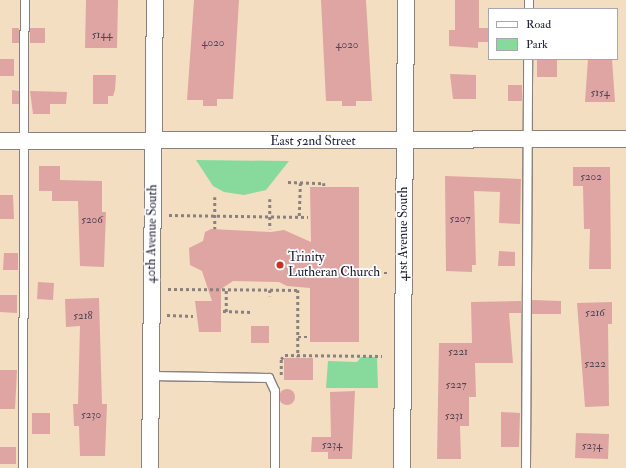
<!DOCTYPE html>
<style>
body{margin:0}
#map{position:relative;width:626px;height:468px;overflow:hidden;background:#f3dec1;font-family:"IM FELL Double Pica",serif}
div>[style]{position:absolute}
.green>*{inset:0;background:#88da9c}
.building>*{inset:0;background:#dfa5a2}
.round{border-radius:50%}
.path>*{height:2.5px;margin-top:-1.25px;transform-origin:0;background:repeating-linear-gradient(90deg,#8a807e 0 3px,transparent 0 6px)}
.roads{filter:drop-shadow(1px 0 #8a807e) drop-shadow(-1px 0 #8a807e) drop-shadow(0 1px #8a807e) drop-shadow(0 -1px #8a807e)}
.lane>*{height:8px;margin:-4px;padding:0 4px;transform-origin:4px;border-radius:4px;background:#fff}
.street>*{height:16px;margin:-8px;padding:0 8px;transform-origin:8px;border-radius:8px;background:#fff}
.dots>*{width:11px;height:11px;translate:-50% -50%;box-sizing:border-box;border:2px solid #fff;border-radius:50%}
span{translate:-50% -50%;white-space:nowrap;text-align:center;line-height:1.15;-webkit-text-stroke:3.5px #fff;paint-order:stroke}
.number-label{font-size:11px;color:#514355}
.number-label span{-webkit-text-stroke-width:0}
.street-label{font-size:13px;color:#22223b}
.poi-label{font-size:13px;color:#22223b}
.left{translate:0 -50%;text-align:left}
.legend{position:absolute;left:488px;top:8px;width:130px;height:52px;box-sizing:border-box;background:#fff;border:1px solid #a7a7b1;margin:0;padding:5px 7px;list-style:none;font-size:12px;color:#22223b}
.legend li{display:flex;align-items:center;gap:8px;height:20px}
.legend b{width:20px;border:1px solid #a7a7b1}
</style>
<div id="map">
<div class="green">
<div style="clip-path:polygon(196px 160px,289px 161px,266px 190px,244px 195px,224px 192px,213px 186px)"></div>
<div style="clip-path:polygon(361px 357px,377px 357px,378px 388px,326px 388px,328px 361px,357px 362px)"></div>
</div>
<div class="building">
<div style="clip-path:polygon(86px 0,118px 0,117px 48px,85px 48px)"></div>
<div style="clip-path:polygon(194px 0,239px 0,233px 99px,217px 99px,217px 106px,203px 106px,203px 100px,187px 100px)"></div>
<div style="clip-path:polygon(321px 0,366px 0,372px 101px,356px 101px,356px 106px,342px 106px,342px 101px,326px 101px)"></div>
<div style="clip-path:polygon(455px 0,479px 0,479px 28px,488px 28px,488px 42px,478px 42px,478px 48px,449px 46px,449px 30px,455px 30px)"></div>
<div style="clip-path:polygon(12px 28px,19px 28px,19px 43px,12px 43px)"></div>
<div style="clip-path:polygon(30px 28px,45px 28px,45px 43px,30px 43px)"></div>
<div style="clip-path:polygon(0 59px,14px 59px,14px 76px,0 76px)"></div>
<div style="clip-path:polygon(537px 59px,557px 59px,557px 77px,537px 77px)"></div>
<div style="clip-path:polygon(588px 59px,612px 59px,615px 102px,585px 102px)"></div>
<div style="clip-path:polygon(450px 74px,476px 75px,476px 99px,453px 99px)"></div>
<div style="clip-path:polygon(93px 75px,116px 75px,115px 90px,113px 96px,108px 96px,108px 104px,93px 104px)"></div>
<div style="clip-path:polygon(508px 85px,522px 85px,522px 101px,508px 101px)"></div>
<div style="clip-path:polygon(12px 90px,19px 91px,19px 104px,12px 104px)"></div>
<div style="clip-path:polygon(30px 91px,67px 92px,66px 104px,50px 104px,50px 114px,33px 114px)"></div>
<div style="clip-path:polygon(39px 166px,60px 166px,60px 180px,102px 181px,102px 212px,106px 212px,104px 267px,80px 266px,78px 201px,52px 201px,52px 191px,39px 191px)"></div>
<div style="clip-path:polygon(573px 167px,610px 167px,611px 269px,589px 269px,590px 229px,584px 229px,583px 186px,573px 186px)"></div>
<div style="clip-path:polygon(445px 176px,521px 179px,520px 224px,499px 223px,500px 192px,474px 191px,476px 265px,472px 265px,472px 272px,446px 271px)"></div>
<div style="clip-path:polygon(310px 187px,359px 187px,359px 342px,310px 342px,310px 288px,287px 286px,279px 282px,233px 281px,221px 289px,221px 332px,199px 332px,195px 301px,212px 301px,202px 271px,190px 265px,189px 248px,203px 241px,205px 232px,211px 229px,271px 232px,284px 230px,311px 242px)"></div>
<div style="clip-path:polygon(0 195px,13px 195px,14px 219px,0 219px)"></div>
<div style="clip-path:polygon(499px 251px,515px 252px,515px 266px,498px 266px)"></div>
<div style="clip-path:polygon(4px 253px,18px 253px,18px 270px,3px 270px)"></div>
<div style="clip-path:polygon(38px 282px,54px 283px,53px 300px,37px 299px)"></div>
<div style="clip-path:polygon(0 295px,17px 295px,17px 313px,0 312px)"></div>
<div style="clip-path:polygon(99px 298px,102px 404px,107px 404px,105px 456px,80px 456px,79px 426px,74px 426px,73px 404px,78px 404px,80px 326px,66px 327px,65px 299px)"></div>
<div style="clip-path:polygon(532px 300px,561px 301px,561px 314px,532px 314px)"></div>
<div style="clip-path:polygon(521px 301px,521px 313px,509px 313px,513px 363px,475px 363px,476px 397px,469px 397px,469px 426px,460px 426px,461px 459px,437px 459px,439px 343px,472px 343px,471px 302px)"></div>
<div style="clip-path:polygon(612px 302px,612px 324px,608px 324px,609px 406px,585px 407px,577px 303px)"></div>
<div style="clip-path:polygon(251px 326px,269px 326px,269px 343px,251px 343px)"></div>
<div style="clip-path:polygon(284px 358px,313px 358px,313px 380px,284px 380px)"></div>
<div style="clip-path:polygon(0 370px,17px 370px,15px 409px,0 409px)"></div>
<div class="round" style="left:279px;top:389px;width:16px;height:16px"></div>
<div style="clip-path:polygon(355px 391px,352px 459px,328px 459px,328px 452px,311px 452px,312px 437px,331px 437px,330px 392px)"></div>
<div style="clip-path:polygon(501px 412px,520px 413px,519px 447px,501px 447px)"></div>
<div style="clip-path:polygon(32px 413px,50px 413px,50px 434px,32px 434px)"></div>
<div style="clip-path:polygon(576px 433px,609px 434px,608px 459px,575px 458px)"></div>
<div style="clip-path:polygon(0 447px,16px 447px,16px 464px,0 464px)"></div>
</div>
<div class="path">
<div style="left:288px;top:182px;width:36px;rotate:2deg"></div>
<div style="left:324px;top:183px;width:3px;rotate:90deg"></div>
<div style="left:215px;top:197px;width:32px;rotate:90deg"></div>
<div style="left:270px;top:199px;width:30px;rotate:90deg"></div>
<div style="left:169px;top:215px;width:139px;rotate:0.8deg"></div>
<div style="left:299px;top:216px;width:33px;rotate:-88deg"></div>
<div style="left:360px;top:273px;width:29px"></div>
<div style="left:168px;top:289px;width:130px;rotate:0.4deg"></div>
<div style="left:298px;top:290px;width:67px;rotate:90deg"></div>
<div style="left:270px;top:290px;width:6px;rotate:90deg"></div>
<div style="left:223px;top:311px;width:28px;rotate:2deg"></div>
<div style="left:226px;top:312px;width:23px;rotate:-90deg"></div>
<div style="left:167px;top:315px;width:26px;rotate:2deg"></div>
<div style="left:298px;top:337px;width:11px"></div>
<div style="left:281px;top:375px;width:16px;rotate:-90deg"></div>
<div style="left:281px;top:359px;width:6px;rotate:-45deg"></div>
<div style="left:285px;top:355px;width:97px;rotate:0.6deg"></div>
</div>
<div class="roads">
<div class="lane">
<div style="left:529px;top:9px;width:9px;rotate:-90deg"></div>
<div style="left:151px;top:376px;width:118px;rotate:1deg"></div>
<div style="left:269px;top:378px;width:14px;rotate:65deg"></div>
<div style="left:275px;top:391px;width:77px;rotate:90deg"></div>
<div style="left:23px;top:468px;width:468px;rotate:-89.8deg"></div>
<div style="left:526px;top:468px;width:409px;rotate:-89.7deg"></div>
</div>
<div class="street">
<div style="left:0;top:141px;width:626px;rotate:-0.18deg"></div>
<div style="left:150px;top:468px;width:468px;rotate:-89.4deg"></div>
<div style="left:402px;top:468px;width:468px;rotate:-89.5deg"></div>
</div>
</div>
<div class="dots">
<div style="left:280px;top:265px;background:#c8321e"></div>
</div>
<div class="number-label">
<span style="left:102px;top:35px">5144</span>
<span style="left:213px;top:43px">4020</span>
<span style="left:347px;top:45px">4020</span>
<span style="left:600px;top:93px">5154</span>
<span style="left:591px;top:177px">5202</span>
<span style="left:460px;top:219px">5207</span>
<span style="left:92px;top:220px">5206</span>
<span style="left:595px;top:313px">5216</span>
<span style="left:83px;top:316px">5218</span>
<span style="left:458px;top:352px">5221</span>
<span style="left:595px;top:364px">5222</span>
<span style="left:456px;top:385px">5227</span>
<span style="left:91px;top:415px">5230</span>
<span style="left:454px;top:416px">5231</span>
<span style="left:332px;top:445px">5234</span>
<span style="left:592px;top:446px">5234</span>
</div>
<div class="street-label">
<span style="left:313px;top:141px">East 52nd Street</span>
<span style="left:152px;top:234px;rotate:-89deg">40th Avenue South</span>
<span style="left:403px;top:234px;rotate:-90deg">41st Avenue South</span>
</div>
<div class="poi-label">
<span class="left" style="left:288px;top:265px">Trinity<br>Lutheran Church</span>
</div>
<ul class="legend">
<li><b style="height:5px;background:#fff"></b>Road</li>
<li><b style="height:11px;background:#88da9c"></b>Park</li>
</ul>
</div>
